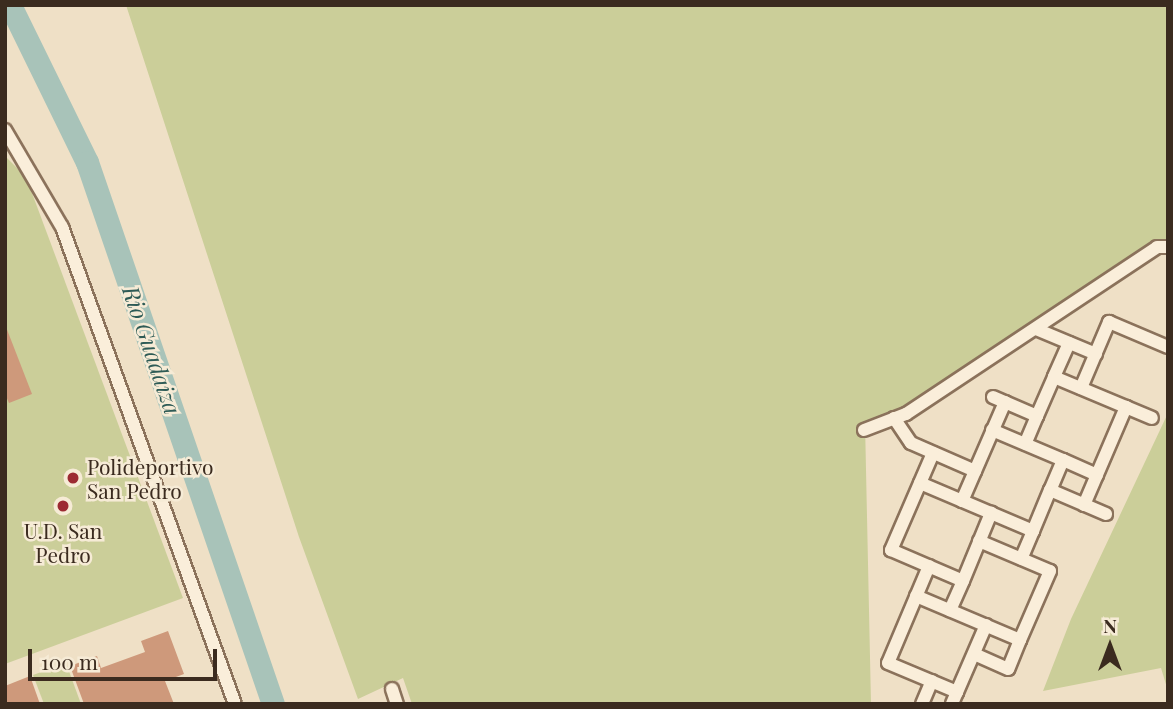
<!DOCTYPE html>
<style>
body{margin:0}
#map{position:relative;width:1173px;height:709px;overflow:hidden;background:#efe0c6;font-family:"Playfair Display",serif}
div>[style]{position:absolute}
.green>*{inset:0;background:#cbce99}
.river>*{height:23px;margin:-11.5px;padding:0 11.5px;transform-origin:11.5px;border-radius:11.5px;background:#a8c3b9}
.building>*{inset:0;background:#ce997b}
.roads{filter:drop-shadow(2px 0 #8b725b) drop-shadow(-2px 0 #8b725b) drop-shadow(0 2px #8b725b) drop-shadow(0 -2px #8b725b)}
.minor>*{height:12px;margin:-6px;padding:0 6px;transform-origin:6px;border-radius:6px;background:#faeeda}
.dots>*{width:19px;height:19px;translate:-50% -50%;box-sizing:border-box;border:4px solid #f6ebd6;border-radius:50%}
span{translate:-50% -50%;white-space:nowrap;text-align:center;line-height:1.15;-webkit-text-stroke:5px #f6ebd6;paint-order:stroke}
.poi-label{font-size:21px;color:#3b2b1f}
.left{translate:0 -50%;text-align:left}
.water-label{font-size:23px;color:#2e5b56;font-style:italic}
.frame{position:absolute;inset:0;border:7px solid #3b2b1f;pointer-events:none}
.north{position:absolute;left:1075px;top:611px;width:70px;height:70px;-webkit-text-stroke:5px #f6ebd6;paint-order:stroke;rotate:0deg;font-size:19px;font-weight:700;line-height:28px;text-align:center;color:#3b2b1f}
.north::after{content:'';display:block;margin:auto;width:24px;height:32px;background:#3b2b1f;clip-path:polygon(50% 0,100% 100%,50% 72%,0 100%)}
.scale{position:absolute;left:28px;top:649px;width:189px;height:32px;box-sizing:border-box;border:4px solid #3b2b1f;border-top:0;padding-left:9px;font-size:21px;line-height:24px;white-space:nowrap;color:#3b2b1f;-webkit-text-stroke:5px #f6ebd6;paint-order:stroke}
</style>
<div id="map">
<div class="green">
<div style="clip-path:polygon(126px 5px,1168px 5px,1168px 239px,1156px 239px,897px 411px,865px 422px,871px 704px,412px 704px,403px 678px,358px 699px,299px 537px)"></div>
<div style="clip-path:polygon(5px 156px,26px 177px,183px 598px,5px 664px)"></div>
<div style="clip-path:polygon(1168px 413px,1168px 691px,1161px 668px,1043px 691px,1071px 619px)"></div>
<div style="clip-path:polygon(66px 663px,81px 704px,44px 704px,33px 675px)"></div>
</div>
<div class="river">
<div style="left:10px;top:5px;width:175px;rotate:63.9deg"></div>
<div style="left:87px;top:162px;width:573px;rotate:71.06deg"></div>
</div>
<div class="building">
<div style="clip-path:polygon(6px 327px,32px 394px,9px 403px,5px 394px)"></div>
<div style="clip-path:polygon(168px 631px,184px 674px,165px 681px,174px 704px,84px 704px,70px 666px,97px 656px,101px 668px,145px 652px,141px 641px)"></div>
<div style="clip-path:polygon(30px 676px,40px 704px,5px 704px,5px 686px)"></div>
</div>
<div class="roads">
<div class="minor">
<div style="left:5px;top:130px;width:113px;rotate:59.6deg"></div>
<div style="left:62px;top:227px;width:507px;rotate:70.07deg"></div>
<div style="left:1036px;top:329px;width:65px;rotate:22.6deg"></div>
<div style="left:1069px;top:343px;width:37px;rotate:114deg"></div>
<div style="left:1054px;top:377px;width:106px;rotate:22.7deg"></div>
<div style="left:1081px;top:388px;width:72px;rotate:-67deg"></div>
<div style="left:1109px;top:322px;width:64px;rotate:23deg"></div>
<div style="left:993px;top:397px;width:48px;rotate:23.4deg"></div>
<div style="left:1037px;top:416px;width:30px;rotate:113deg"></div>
<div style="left:1037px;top:416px;width:43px;rotate:-66.4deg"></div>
<div style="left:894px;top:418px;width:30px;rotate:56deg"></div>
<div style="left:911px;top:443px;width:70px;rotate:23.6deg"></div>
<div style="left:864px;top:430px;width:45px;rotate:-20.9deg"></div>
<div style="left:906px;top:414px;width:301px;rotate:-33.6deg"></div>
<div style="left:1157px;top:247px;width:11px"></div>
<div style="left:992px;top:430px;width:77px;rotate:22.9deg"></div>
<div style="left:933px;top:453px;width:106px;rotate:113.4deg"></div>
<div style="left:891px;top:550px;width:78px;rotate:23.3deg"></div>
<div style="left:963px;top:581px;width:32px;rotate:114deg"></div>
<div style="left:1097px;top:475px;width:37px;rotate:-156deg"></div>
<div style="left:1063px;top:460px;width:33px;rotate:113deg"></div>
<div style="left:1050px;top:490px;width:61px;rotate:23.2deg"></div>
<div style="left:920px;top:483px;width:123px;rotate:23deg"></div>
<div style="left:1033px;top:531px;width:30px;rotate:113deg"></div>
<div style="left:962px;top:501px;width:108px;rotate:-66.5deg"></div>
<div style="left:1084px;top:505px;width:107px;rotate:-66.8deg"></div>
<div style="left:1033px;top:531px;width:44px;rotate:-67.5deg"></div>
<div style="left:979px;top:541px;width:77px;rotate:22.9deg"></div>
<div style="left:1050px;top:571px;width:75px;rotate:113.5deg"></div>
<div style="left:929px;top:566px;width:105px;rotate:112.9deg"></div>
<div style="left:888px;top:663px;width:75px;rotate:22.8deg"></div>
<div style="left:957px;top:692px;width:13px;rotate:113deg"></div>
<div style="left:963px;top:581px;width:74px;rotate:-67.6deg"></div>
<div style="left:916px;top:596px;width:113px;rotate:22.9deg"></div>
<div style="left:1020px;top:640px;width:31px;rotate:112deg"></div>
<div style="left:1008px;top:669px;width:37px;rotate:-156deg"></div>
<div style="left:392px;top:689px;width:16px;rotate:72deg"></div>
<div style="left:957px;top:692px;width:73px;rotate:-66.6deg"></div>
<div style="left:922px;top:704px;width:25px;rotate:-67deg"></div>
</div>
</div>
<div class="dots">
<div style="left:73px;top:478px;background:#9c2a32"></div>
<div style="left:63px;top:506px;background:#9c2a32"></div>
</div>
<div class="poi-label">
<span class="left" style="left:87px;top:478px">Polideportivo<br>San Pedro</span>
<span style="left:63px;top:542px">U.D. San<br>Pedro</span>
</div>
<div class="water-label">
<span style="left:152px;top:350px;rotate:71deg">Rio Guadaiza</span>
</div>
<div class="frame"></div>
<div class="north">N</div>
<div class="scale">100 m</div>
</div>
